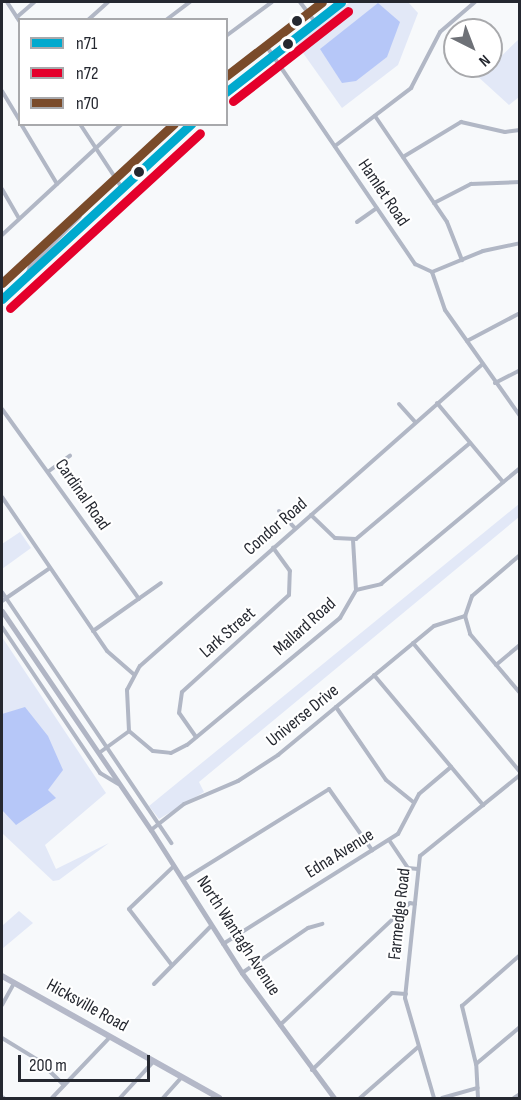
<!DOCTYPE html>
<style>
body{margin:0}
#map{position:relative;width:521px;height:1100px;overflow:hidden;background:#f7f9fb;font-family:"Sofia Sans Condensed",sans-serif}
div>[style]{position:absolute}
.green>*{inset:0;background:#e2e8f7}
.water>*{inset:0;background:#b6c7f8}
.street>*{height:4px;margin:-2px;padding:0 2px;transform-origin:2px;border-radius:2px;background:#b1b7c5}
.secondary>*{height:5px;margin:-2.5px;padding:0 2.5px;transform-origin:2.5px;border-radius:2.5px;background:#b0b5c4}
.primary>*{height:6px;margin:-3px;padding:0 3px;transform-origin:3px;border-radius:3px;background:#b4b8c8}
.bus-1>*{height:9px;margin:-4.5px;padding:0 4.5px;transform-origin:4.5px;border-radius:4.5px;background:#00a9ce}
.bus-2>*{height:9px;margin:-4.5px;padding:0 4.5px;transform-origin:4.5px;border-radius:4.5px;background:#e4002b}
.bus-3>*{height:9px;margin:-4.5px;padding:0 4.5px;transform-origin:4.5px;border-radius:4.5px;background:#7a4b2a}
.dots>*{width:16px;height:16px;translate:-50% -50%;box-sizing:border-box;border:3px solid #fff;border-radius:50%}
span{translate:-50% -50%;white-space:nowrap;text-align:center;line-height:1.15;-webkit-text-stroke:4.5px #fff;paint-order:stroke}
.street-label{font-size:18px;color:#252830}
.frame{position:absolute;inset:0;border:3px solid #252830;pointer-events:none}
.legend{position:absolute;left:18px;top:18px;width:210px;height:108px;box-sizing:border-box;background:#fff;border:2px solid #a8a9ac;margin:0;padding:8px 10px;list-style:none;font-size:18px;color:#252830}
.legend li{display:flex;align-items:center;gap:12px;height:30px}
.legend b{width:30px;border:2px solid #a8a9ac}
.north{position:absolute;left:443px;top:18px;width:60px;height:60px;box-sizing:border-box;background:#fff;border:2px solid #a8a9ac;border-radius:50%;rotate:138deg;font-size:16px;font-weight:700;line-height:24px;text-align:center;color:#252830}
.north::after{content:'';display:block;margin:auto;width:21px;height:27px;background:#6e7177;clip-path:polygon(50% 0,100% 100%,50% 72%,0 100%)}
.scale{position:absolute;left:18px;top:1055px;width:132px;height:27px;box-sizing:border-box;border:3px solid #252830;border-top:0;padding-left:8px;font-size:18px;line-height:21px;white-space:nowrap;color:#252830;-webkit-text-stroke:4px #fff;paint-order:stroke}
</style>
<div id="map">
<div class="green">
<div style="clip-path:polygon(350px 2px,408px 2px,418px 13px,398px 65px,342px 108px,296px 43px)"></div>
<div style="clip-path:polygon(519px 39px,519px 97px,509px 105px,475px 74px,491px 66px)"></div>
<div style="clip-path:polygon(519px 504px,519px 517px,199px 782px,204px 792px,159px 819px,149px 806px)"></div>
<div style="clip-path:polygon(20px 532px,31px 548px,2px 569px,2px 544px)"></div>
<div style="clip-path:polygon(2px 637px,106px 793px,45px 845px,56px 869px,109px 843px,59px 880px,53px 881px,2px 833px)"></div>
<div style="clip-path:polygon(19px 911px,33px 923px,2px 949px,2px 926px)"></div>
</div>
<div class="water">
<div style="clip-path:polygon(378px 3px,400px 22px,387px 57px,356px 81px,342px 83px,320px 49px)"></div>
<div style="clip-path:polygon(25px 707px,48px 736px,63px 770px,48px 790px,56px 798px,16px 825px,2px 810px,2px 714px)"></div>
</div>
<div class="street">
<div style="left:7px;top:2px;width:24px;rotate:57deg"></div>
<div style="left:300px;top:2px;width:25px;rotate:53deg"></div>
<div style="left:17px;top:17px;width:23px;rotate:-41deg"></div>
<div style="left:88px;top:20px;width:27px;rotate:-42deg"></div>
<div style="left:166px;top:20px;width:30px;rotate:-37deg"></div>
<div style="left:226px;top:36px;width:57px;rotate:-36.5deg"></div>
<div style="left:267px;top:47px;width:263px;rotate:55.7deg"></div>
<div style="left:415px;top:264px;width:19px;rotate:25deg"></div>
<div style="left:432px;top:272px;width:55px;rotate:-22.4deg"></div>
<div style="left:483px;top:251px;width:38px;rotate:-12deg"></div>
<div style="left:2px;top:91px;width:35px;rotate:59deg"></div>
<div style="left:375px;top:116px;width:128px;rotate:55.8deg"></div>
<div style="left:447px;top:222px;width:41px;rotate:68.5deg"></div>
<div style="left:21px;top:124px;width:70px;rotate:59deg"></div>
<div style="left:80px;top:124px;width:77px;rotate:56.7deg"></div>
<div style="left:335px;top:146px;width:96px;rotate:-37.3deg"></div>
<div style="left:411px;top:88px;width:63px;rotate:-62.6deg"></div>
<div style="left:440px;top:32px;width:46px;rotate:-40.6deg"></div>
<div style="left:403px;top:157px;width:68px;rotate:-31.1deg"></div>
<div style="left:461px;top:122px;width:45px;rotate:12.8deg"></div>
<div style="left:505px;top:132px;width:15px;rotate:-8deg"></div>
<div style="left:2px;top:189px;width:34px;rotate:60deg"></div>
<div style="left:434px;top:203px;width:42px;rotate:-27.2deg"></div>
<div style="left:471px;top:184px;width:49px;rotate:-2.3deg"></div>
<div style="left:357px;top:222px;width:24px;rotate:-35deg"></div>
<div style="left:2px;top:235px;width:163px;rotate:-42.8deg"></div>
<div style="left:432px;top:272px;width:40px;rotate:71.1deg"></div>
<div style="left:445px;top:310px;width:130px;rotate:54.7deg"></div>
<div style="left:467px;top:341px;width:60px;rotate:-27.8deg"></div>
<div style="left:495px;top:383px;width:28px;rotate:-27deg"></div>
<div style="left:437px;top:403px;width:103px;rotate:50.1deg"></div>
<div style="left:399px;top:404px;width:24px;rotate:48deg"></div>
<div style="left:2px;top:409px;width:234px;rotate:54.2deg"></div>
<div style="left:49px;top:471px;width:26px;rotate:-36deg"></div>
<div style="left:2px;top:497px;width:186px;rotate:55.7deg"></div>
<div style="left:107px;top:651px;width:35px;rotate:41deg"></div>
<div style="left:279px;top:511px;width:23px;rotate:47deg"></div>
<div style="left:311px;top:515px;width:33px;rotate:44deg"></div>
<div style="left:335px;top:538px;width:21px;rotate:3deg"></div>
<div style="left:356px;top:539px;width:149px;rotate:-40.1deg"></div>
<div style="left:353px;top:540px;width:50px;rotate:86.6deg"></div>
<div style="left:520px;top:555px;width:63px;rotate:139.5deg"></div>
<div style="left:472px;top:596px;width:21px;rotate:109deg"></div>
<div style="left:465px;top:616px;width:19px;rotate:74deg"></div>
<div style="left:470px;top:634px;width:77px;rotate:49.7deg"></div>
<div style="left:2px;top:592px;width:303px;rotate:56deg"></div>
<div style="left:2px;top:601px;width:58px;rotate:-34.5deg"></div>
<div style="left:2px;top:627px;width:176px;rotate:56.1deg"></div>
<div style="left:100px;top:773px;width:21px;rotate:31deg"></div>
<div style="left:93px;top:631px;width:83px;rotate:-35.2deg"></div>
<div style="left:413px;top:643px;width:168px;rotate:50.3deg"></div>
<div style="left:496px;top:665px;width:31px;rotate:-40deg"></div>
<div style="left:374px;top:675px;width:170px;rotate:50deg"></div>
<div style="left:336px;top:707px;width:88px;rotate:55.6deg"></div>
<div style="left:386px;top:780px;width:35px;rotate:39deg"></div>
<div style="left:129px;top:731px;width:41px;rotate:-92.8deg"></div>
<div style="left:127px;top:690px;width:27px;rotate:-62deg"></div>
<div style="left:140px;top:666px;width:456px;rotate:-41.4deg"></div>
<div style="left:129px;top:731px;width:31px;rotate:40deg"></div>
<div style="left:153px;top:751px;width:18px;rotate:6deg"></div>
<div style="left:171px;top:753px;width:18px;rotate:-27deg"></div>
<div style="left:187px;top:745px;width:199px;rotate:-39.7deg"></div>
<div style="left:340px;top:618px;width:32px;rotate:-60deg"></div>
<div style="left:356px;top:590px;width:26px;rotate:-13deg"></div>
<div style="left:381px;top:584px;width:181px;rotate:-39.8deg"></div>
<div style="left:196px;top:737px;width:29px;rotate:-125deg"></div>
<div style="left:179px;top:713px;width:21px;rotate:-82deg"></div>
<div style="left:182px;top:692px;width:144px;rotate:-42.2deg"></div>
<div style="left:289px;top:595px;width:24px;rotate:-88deg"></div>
<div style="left:290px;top:571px;width:29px;rotate:-126deg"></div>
<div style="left:99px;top:753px;width:37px;rotate:-36deg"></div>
<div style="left:151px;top:830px;width:42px;rotate:-38.2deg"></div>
<div style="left:184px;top:804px;width:59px;rotate:-23.1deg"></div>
<div style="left:238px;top:781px;width:48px;rotate:-33deg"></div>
<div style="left:278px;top:755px;width:202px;rotate:-39.6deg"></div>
<div style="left:434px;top:626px;width:33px;rotate:-18deg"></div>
<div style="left:389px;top:840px;width:34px;rotate:56deg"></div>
<div style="left:408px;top:868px;width:10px;rotate:6deg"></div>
<div style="left:183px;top:880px;width:172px;rotate:-31.9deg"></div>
<div style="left:329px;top:789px;width:75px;rotate:54.8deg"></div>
<div style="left:223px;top:944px;width:207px;rotate:-32.2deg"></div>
<div style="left:398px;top:834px;width:45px;rotate:-62.3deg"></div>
<div style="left:419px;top:794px;width:42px;rotate:-40.2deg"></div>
<div style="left:171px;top:964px;width:69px;rotate:-127.4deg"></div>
<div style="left:129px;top:909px;width:62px;rotate:-43.7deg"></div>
<div style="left:242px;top:973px;width:80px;rotate:-34.3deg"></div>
<div style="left:308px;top:928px;width:15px;rotate:-16deg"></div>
<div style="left:154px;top:984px;width:81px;rotate:-45.5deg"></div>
<div style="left:2px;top:1005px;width:25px;rotate:-61deg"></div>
<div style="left:280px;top:1025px;width:178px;rotate:-43.2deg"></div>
<div style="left:410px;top:903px;width:5px;rotate:11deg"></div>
<div style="left:2px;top:1038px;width:42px;rotate:31.4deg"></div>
<div style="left:38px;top:1060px;width:36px;rotate:44deg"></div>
<div style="left:476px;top:1064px;width:57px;rotate:-40.1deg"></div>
<div style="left:312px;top:1070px;width:111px;rotate:-43.9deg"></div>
<div style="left:392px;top:993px;width:14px;rotate:4deg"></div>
<div style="left:2px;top:1097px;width:2px;rotate:27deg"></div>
<div style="left:52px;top:1098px;width:84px;rotate:-46.4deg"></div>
<div style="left:120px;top:1098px;width:49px;rotate:-47.5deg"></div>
<div style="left:163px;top:1098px;width:28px;rotate:-48deg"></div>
<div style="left:360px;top:1098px;width:77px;rotate:-41.3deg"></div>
<div style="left:434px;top:1098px;width:104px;rotate:-106.2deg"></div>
<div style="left:405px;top:998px;width:143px;rotate:-84deg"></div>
<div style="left:420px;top:856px;width:129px;rotate:-39deg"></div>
<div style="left:442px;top:1098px;width:37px;rotate:-16deg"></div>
<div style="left:478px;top:1098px;width:34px;rotate:-93deg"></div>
<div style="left:476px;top:1064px;width:60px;rotate:-103.6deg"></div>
<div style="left:462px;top:1006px;width:77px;rotate:-41.3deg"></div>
<div style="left:514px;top:1098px;width:7px;rotate:-34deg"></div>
</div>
<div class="secondary">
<div style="left:2px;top:611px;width:265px;rotate:55.8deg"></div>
<div style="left:151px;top:830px;width:169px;rotate:57.5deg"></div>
<div style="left:242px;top:973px;width:155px;rotate:53.6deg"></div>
</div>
<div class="primary">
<div style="left:226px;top:78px;width:123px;rotate:-38.1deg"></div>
<div style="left:226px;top:92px;width:146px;rotate:-38deg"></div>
<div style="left:29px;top:273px;width:10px;rotate:-73deg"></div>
<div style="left:32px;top:263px;width:66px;rotate:-45deg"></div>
<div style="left:2px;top:284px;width:236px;rotate:-42.8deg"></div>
<div style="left:2px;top:299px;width:258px;rotate:-42.6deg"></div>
<div style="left:2px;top:976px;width:249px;rotate:29.3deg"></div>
</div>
<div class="bus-1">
<div style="left:226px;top:92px;width:146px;rotate:-38deg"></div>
<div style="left:2px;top:299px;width:258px;rotate:-42.8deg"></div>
</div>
<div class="bus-2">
<div style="left:233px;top:101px;width:146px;rotate:-38deg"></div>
<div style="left:10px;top:308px;width:258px;rotate:-42.6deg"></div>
</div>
<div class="bus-3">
<div style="left:226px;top:76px;width:121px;rotate:-37.6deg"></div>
<div style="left:2px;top:283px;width:234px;rotate:-42.8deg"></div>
</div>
<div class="dots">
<div style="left:297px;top:21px;background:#252830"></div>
<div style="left:288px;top:44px;background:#252830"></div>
<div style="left:139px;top:172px;background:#252830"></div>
</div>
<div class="street-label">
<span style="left:383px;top:193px;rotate:56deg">Hamlet Road</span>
<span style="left:82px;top:495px;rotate:55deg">Cardinal Road</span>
<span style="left:276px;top:527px;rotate:-41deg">Condor Road</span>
<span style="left:305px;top:627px;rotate:-42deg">Mallard Road</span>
<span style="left:228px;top:633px;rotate:-41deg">Lark Street</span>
<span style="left:303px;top:716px;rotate:-39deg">Universe Drive</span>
<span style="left:340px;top:854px;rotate:-32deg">Edna Avenue</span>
<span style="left:400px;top:914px;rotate:-84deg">Farmedge Road</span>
<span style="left:238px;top:936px;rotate:57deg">North Wantagh Avenue</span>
<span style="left:87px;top:1006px;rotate:29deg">Hicksville Road</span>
</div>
<div class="frame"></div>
<ul class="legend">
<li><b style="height:8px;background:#00a9ce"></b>n71</li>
<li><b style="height:8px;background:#e4002b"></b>n72</li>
<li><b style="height:8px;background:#7a4b2a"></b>n70</li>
</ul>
<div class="north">N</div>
<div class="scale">200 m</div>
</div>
